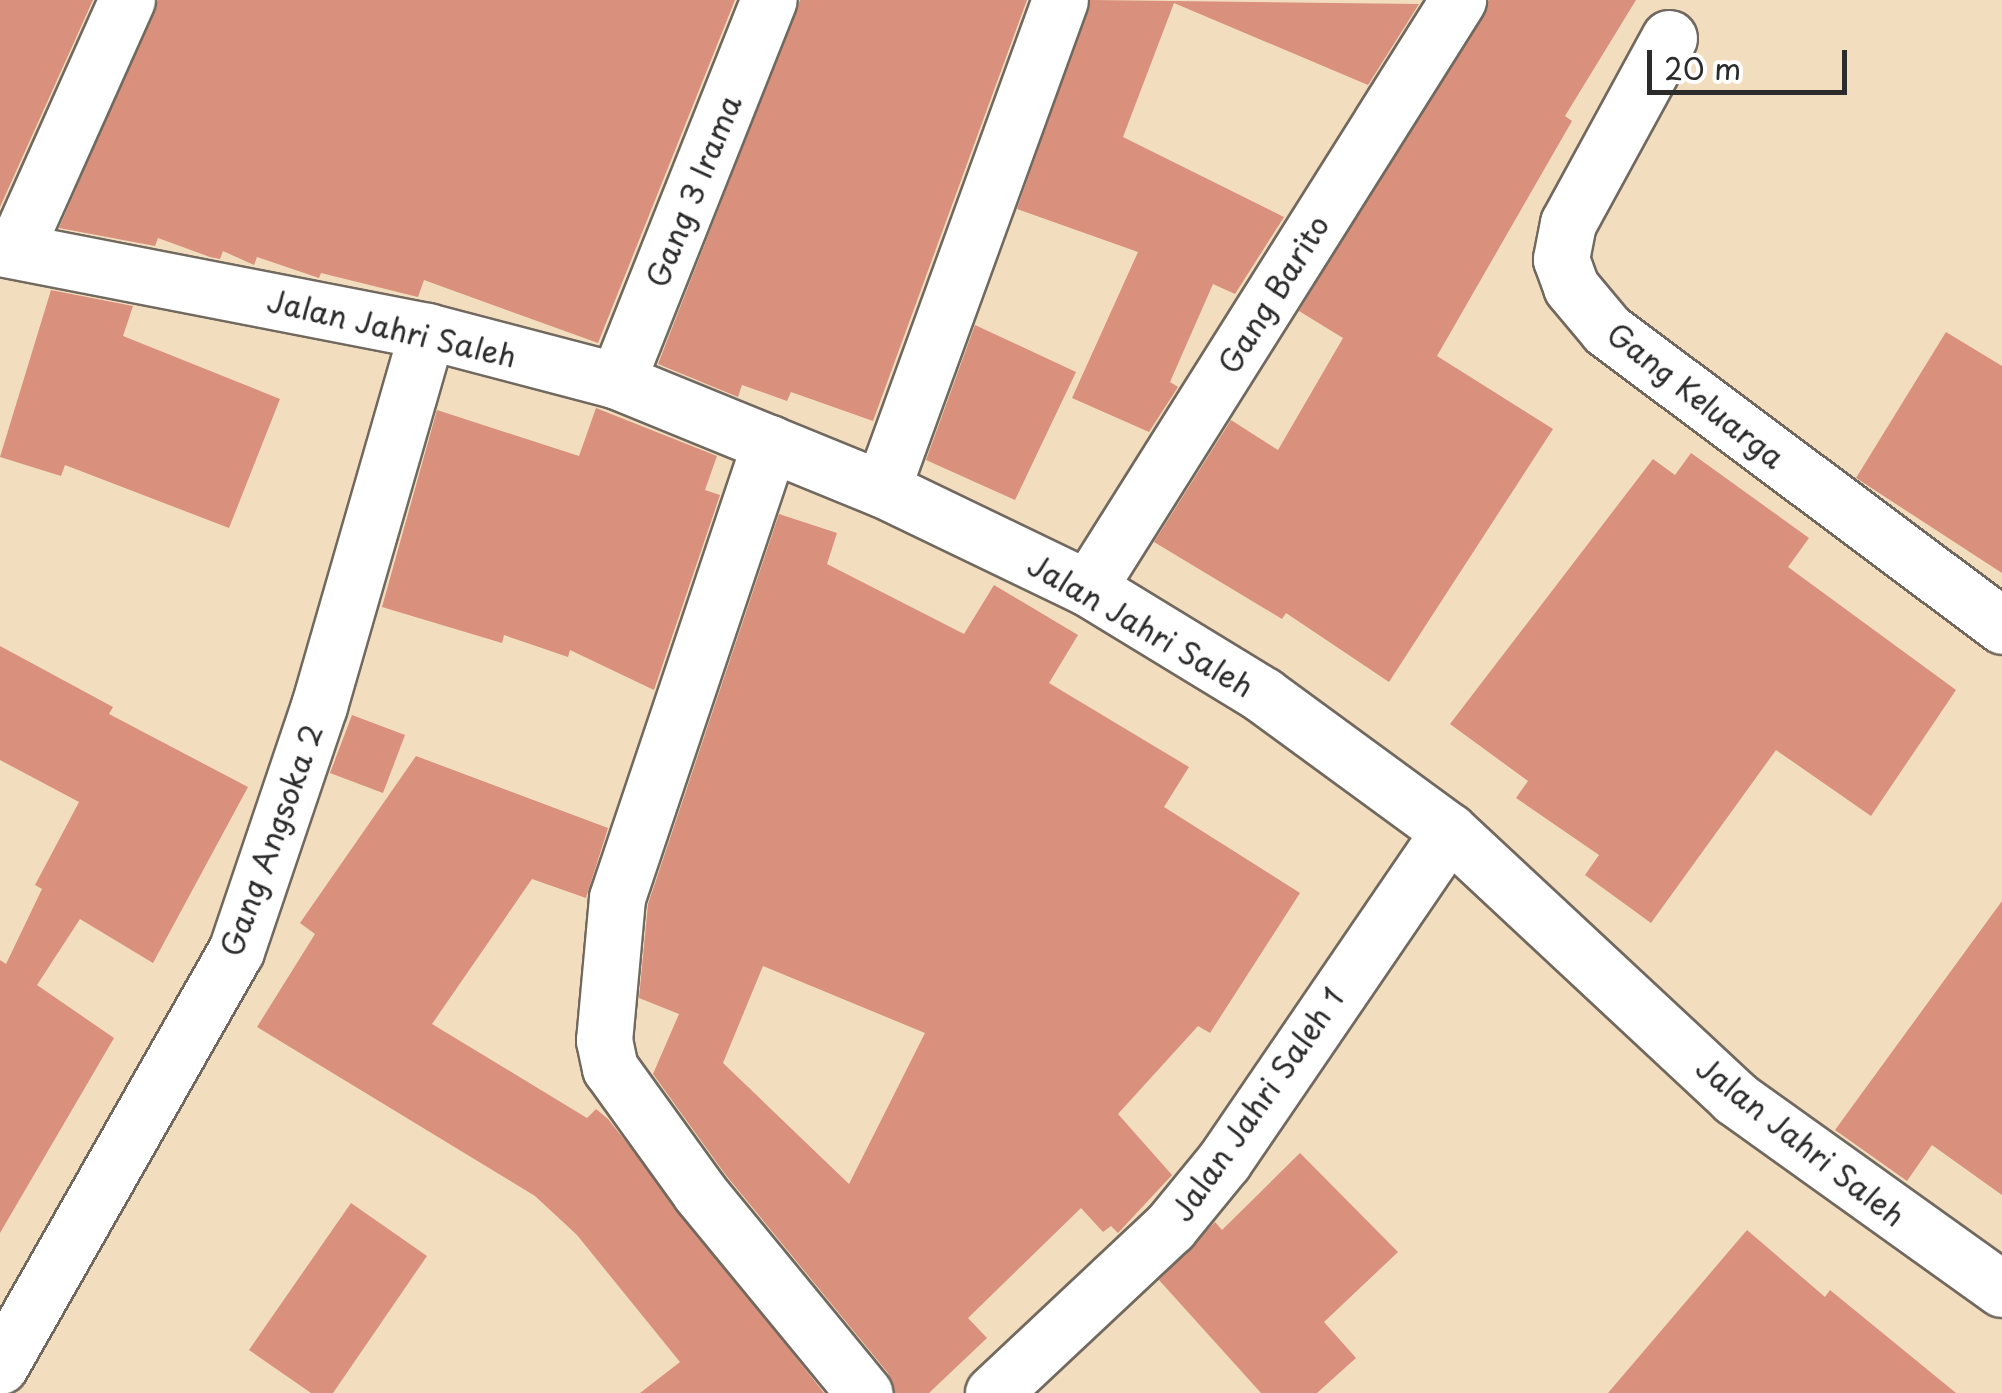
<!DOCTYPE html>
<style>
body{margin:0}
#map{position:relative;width:2002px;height:1393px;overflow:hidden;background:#f3ddbf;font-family:"Playpen Sans",sans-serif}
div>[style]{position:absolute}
.building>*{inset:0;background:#d9907c}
.roads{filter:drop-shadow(2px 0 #71695f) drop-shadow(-2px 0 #71695f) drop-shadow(0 2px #71695f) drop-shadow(0 -2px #71695f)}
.street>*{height:55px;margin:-27.5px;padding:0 27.5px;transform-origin:27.5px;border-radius:27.5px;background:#fff}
.secondary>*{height:55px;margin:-27.5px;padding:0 27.5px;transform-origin:27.5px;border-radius:27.5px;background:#fff}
span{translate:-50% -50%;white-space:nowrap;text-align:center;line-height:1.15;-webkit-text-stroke:8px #fff;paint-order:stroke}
.street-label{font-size:30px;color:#2b2b2b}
.scale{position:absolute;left:1647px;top:50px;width:200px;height:45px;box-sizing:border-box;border:5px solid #2b2b2b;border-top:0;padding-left:12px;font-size:30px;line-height:35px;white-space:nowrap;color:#2b2b2b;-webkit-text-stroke:8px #fff;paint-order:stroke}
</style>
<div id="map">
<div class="building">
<div style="clip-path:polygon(0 0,93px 0,0 207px)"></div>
<div style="clip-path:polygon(158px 0,735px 0,598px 343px,424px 280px,418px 297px,321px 273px,319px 278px,257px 257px,254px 265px,223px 251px,220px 259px,210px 257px,158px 238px,155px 246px,59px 228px)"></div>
<div style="clip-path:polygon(800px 0,1027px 0,873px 421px,791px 392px,787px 401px,742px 385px,738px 397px,658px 364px)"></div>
<div style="clip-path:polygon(1090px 0,1419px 4px,1368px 85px,1174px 3px,1123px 137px,1284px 217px,1235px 294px,1213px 284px,1170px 382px,1178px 387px,1149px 432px,1072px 398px,1138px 252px,1017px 209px)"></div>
<div style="clip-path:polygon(1489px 0,1636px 0,1565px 116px,1572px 121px,1437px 356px,1553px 429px,1389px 682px,1286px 613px,1282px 619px,1154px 542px,1231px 420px,1278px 450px,1343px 338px,1299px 311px)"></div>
<div style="clip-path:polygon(51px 290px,133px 306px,123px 336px,280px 399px,229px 528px,65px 465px,61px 476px,0 457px)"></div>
<div style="clip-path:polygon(975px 325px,1076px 372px,1015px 500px,926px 460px)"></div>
<div style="clip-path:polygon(1946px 332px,2002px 366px,2002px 573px,1856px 478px)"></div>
<div style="clip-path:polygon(596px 408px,717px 456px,705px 490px,720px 495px,654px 690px,570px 650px,568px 657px,504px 635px,502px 643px,382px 607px,437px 410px,579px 456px)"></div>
<div style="clip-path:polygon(1691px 453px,1809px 538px,1788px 567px,1956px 690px,1871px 816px,1776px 750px,1651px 923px,1585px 875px,1599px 855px,1516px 798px,1528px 781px,1450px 724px,1653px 459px,1675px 475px)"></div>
<div style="clip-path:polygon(evenodd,779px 514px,837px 533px,827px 564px,964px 634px,994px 585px,1078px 635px,1049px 683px,1189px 767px,1164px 807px,1300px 893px,1210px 1033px,1198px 1026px,1118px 1114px,1172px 1175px,1118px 1233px,1111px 1226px,1103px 1232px,1081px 1208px,968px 1318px,987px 1338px,929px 1393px,894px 1393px,888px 1373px,725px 1174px,653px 1074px,679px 1014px,639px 998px,648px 904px,779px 514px,763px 966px,925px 1033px,849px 1184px,723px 1063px,763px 966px)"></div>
<div style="clip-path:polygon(0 646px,113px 707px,109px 714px,248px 787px,153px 963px,80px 919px,37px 985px,114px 1038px,0 1233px,0 960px,6px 964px,42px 889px,35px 885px,79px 802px,0 760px)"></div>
<div style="clip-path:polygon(352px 715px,405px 735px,383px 793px,330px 773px)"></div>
<div style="clip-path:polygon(416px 756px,608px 828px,586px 898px,532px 879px,432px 1024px,587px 1118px,596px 1109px,608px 1119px,824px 1393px,640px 1393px,680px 1362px,577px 1235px,535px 1196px,257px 1027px,315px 934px,300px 923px)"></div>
<div style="clip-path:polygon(2002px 901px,2002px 1195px,1932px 1145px,1907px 1181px,1835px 1130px)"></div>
<div style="clip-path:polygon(1300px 1153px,1398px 1252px,1324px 1322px,1356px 1358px,1317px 1393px,1261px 1393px,1159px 1280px,1215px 1222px,1222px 1230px)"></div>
<div style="clip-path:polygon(351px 1203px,427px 1256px,333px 1393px,311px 1393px,249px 1350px)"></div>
<div style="clip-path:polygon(1747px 1230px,1825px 1297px,1830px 1290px,1956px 1393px,1608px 1393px)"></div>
</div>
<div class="roads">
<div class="street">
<div style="left:1669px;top:38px;width:211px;rotate:118.6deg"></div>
<div style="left:1568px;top:223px;width:37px;rotate:101deg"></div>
<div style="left:1561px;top:259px;width:30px;rotate:70deg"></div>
<div style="left:1571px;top:287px;width:56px;rotate:50.1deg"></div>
<div style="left:1607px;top:330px;width:494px;rotate:36.8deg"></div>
<div style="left:15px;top:250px;width:274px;rotate:-65.9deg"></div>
<div style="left:617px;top:381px;width:410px;rotate:-68.3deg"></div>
<div style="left:770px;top:443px;width:480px;rotate:108.6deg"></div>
<div style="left:617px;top:898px;width:143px;rotate:95.2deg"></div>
<div style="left:604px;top:1040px;width:29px;rotate:78deg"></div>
<div style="left:610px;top:1068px;width:154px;rotate:54.2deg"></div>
<div style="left:700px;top:1193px;width:259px;rotate:50.6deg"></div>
<div style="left:882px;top:489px;width:520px;rotate:-70deg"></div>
<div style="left:1088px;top:588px;width:695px;rotate:-57.82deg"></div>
<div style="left:0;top:1366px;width:477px;rotate:-60.4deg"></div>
<div style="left:236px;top:951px;width:259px;rotate:-71.3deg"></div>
<div style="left:319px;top:706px;width:390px;rotate:-73.9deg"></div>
<div style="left:993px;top:1393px;width:243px;rotate:-43.2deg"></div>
<div style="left:1170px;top:1227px;width:85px;rotate:-50.7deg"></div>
<div style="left:1224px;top:1161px;width:399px;rotate:-55.7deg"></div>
</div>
<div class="secondary">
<div style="left:0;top:248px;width:435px;rotate:11deg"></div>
<div style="left:427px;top:331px;width:196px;rotate:14.7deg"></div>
<div style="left:617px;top:381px;width:286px;rotate:22.2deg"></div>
<div style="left:882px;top:489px;width:229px;rotate:25.7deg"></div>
<div style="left:1088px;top:588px;width:205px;rotate:31.4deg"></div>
<div style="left:1263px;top:695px;width:230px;rotate:36.2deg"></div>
<div style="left:1449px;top:831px;width:391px;rotate:43deg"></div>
<div style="left:1735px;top:1098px;width:328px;rotate:35.6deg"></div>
</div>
</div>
<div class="street-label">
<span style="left:693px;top:191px;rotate:-68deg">Gang 3 Irama</span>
<span style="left:1273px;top:294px;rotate:-58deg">Gang Barito</span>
<span style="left:392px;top:328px;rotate:13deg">Jalan Jahri Saleh</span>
<span style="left:1696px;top:395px;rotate:38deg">Gang Keluarga</span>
<span style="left:1141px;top:625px;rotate:30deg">Jalan Jahri Saleh</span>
<span style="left:271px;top:840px;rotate:-70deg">Gang Angsoka 2</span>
<span style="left:1257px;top:1104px;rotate:-55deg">Jalan Jahri Saleh 1</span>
<span style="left:1801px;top:1141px;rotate:38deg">Jalan Jahri Saleh</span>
</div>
<div class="scale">20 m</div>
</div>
